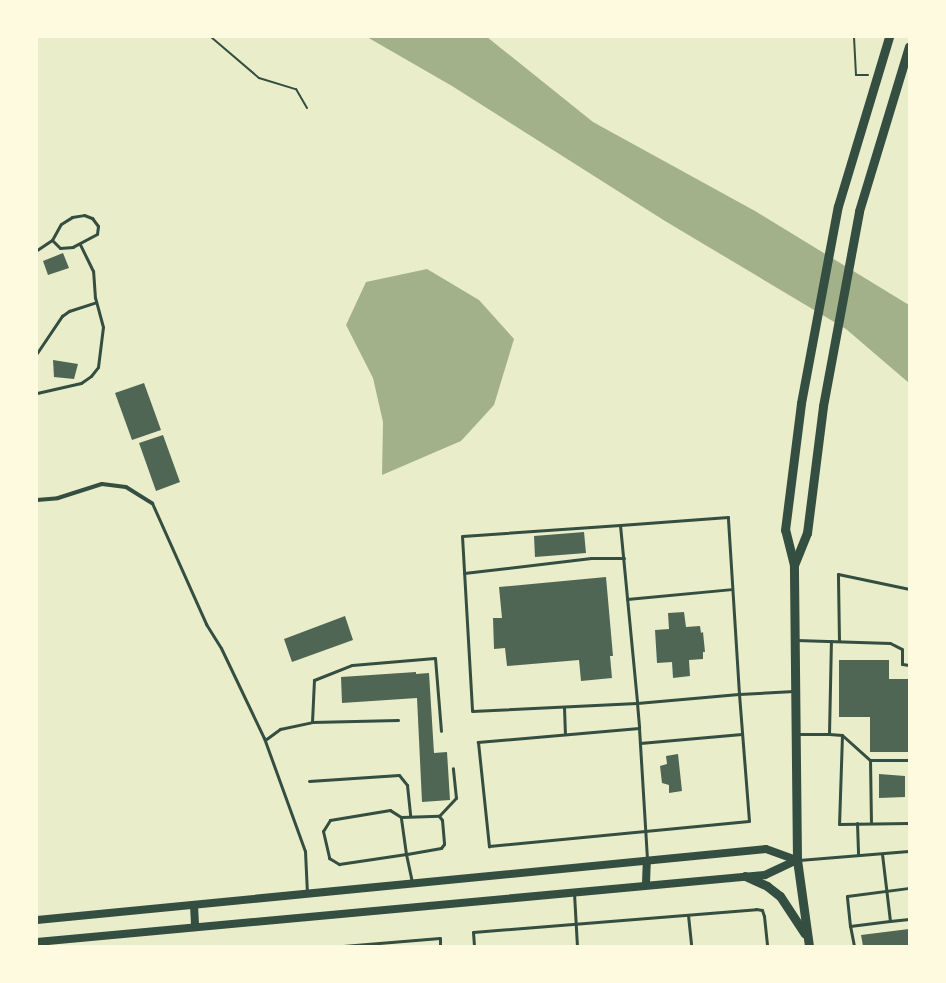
<!DOCTYPE html>
<style>
body{margin:0}
#map{position:relative;width:946px;height:983px;overflow:hidden;background:#e9edc9;font-family:"Roboto Condensed",sans-serif}
div>[style]{position:absolute}
.water>*{inset:0;background:#a3b18a}
.building>*{inset:0;background:#4f6655}
.path>*{height:2px;margin:-1px;padding:0 1px;transform-origin:1px;border-radius:1px;background:#344e41}
.service>*{height:3px;margin:-1.5px;padding:0 1.5px;transform-origin:1.5px;border-radius:1.5px;background:#344e41}
.minor>*{height:4px;margin:-2px;padding:0 2px;transform-origin:2px;border-radius:2px;background:#344e41}
.secondary>*{height:8px;margin:-4px;padding:0 4px;transform-origin:4px;border-radius:4px;background:#344e41}
.primary>*{height:9px;margin:-4.5px;padding:0 4.5px;transform-origin:4.5px;border-radius:4.5px;background:#344e41}
span{translate:-50% -50%;white-space:nowrap;text-align:center;line-height:1.15;-webkit-text-stroke:3px #fefae0;paint-order:stroke}
.frame{position:absolute;inset:0;border:38px solid #fefae0;pointer-events:none}
</style>
<div id="map">
<div class="water">
<div style="clip-path:polygon(367px 37px,487px 37px,593px 122px,755px 211px,909px 305px,909px 383px,846px 329px,665px 221px,452px 86px)"></div>
<div style="clip-path:polygon(427px 269px,479px 300px,514px 339px,494px 405px,461px 441px,382px 475px,383px 422px,373px 378px,346px 325px,366px 282px)"></div>
</div>
<div class="building">
<div style="clip-path:polygon(63px 253px,69px 268px,48px 275px,43px 261px)"></div>
<div style="clip-path:polygon(53px 360px,78px 364px,74px 379px,54px 377px)"></div>
<div style="clip-path:polygon(144px 383px,161px 430px,132px 440px,115px 393px)"></div>
<div style="clip-path:polygon(163px 435px,180px 482px,156px 491px,139px 443px)"></div>
<div style="clip-path:polygon(584px 532px,586px 553px,535px 557px,534px 536px)"></div>
<div style="clip-path:polygon(606px 577px,613px 656px,610px 656px,612px 678px,581px 681px,579px 660px,507px 666px,505px 648px,494px 649px,493px 618px,502px 618px,499px 587px)"></div>
<div style="clip-path:polygon(684px 612px,686px 627px,700px 626px,701px 633px,703px 632px,705px 652px,703px 652px,703px 659px,689px 660px,690px 676px,673px 678px,672px 662px,657px 663px,655px 630px,669px 629px,668px 613px)"></div>
<div style="clip-path:polygon(345px 616px,353px 640px,292px 662px,284px 639px)"></div>
<div style="clip-path:polygon(839px 660px,889px 660px,889px 679px,909px 679px,909px 752px,870px 752px,870px 717px,839px 717px)"></div>
<div style="clip-path:polygon(416px 672px,416px 674px,429px 673px,434px 753px,447px 752px,450px 800px,422px 802px,417px 698px,342px 703px,341px 677px)"></div>
<div style="clip-path:polygon(678px 754px,682px 791px,669px 793px,669px 785px,662px 783px,660px 766px,667px 764px,666px 756px)"></div>
<div style="clip-path:polygon(879px 774px,905px 776px,905px 797px,879px 798px)"></div>
<div style="clip-path:polygon(909px 929px,909px 946px,863px 946px,861px 935px)"></div>
</div>
<div class="path">
<div style="left:211px;top:37px;width:63px;rotate:40.5deg"></div>
<div style="left:259px;top:78px;width:39px;rotate:17deg"></div>
<div style="left:296px;top:89px;width:22px;rotate:60deg"></div>
<div style="left:854px;top:37px;width:38px;rotate:87deg"></div>
<div style="left:856px;top:75px;width:12px"></div>
</div>
<div class="service">
<div style="left:37px;top:250px;width:18px;rotate:-34deg"></div>
<div style="left:52px;top:240px;width:18px;rotate:-61deg"></div>
<div style="left:61px;top:224px;width:13px;rotate:-32deg"></div>
<div style="left:72px;top:217px;width:12px;rotate:-9deg"></div>
<div style="left:84px;top:215px;width:9px;rotate:21deg"></div>
<div style="left:92px;top:218px;width:10px;rotate:53deg"></div>
<div style="left:98px;top:226px;width:8px;rotate:97deg"></div>
<div style="left:97px;top:234px;width:27px;rotate:152deg"></div>
<div style="left:73px;top:247px;width:13px;rotate:176deg"></div>
<div style="left:60px;top:248px;width:11px;rotate:-135deg"></div>
<div style="left:37px;top:353px;width:45px;rotate:-56deg"></div>
<div style="left:62px;top:316px;width:9px;rotate:-36deg"></div>
<div style="left:69px;top:311px;width:28px;rotate:-18deg"></div>
<div style="left:37px;top:393px;width:45px;rotate:-12.8deg"></div>
<div style="left:81px;top:383px;width:12px;rotate:-35deg"></div>
<div style="left:91px;top:376px;width:11px;rotate:-52deg"></div>
<div style="left:98px;top:367px;width:40px;rotate:-82.9deg"></div>
<div style="left:103px;top:327px;width:30px;rotate:-105deg"></div>
<div style="left:95px;top:298px;width:27px;rotate:-94deg"></div>
<div style="left:93px;top:271px;width:30px;rotate:-116deg"></div>
<div style="left:152px;top:503px;width:133px;rotate:65.9deg"></div>
<div style="left:206px;top:624px;width:28px;rotate:58deg"></div>
<div style="left:221px;top:648px;width:100px;rotate:64.5deg"></div>
<div style="left:264px;top:738px;width:120px;rotate:70.1deg"></div>
<div style="left:305px;top:851px;width:42px;rotate:87.3deg"></div>
<div style="left:620px;top:525px;width:179px;rotate:84.5deg"></div>
<div style="left:637px;top:703px;width:25px;rotate:85deg"></div>
<div style="left:639px;top:728px;width:162px;rotate:175deg"></div>
<div style="left:478px;top:742px;width:105px;rotate:84deg"></div>
<div style="left:489px;top:846px;width:261px;rotate:-5.5deg"></div>
<div style="left:749px;top:821px;width:127px;rotate:-94.5deg"></div>
<div style="left:739px;top:694px;width:177px;rotate:-93.6deg"></div>
<div style="left:728px;top:517px;width:108px;rotate:175.8deg"></div>
<div style="left:620px;top:525px;width:29px;rotate:176deg"></div>
<div style="left:591px;top:527px;width:129px;rotate:176deg"></div>
<div style="left:462px;top:536px;width:175px;rotate:86.7deg"></div>
<div style="left:472px;top:711px;width:165px;rotate:-2.8deg"></div>
<div style="left:637px;top:703px;width:102px;rotate:-5deg"></div>
<div style="left:739px;top:694px;width:55px;rotate:-3.1deg"></div>
<div style="left:464px;top:573px;width:128px;rotate:-6.7deg"></div>
<div style="left:591px;top:558px;width:33px"></div>
<div style="left:627px;top:599px;width:105px;rotate:-5.4deg"></div>
<div style="left:796px;top:640px;width:94px;rotate:1.8deg"></div>
<div style="left:890px;top:643px;width:13px;rotate:27deg"></div>
<div style="left:902px;top:649px;width:15px;rotate:90deg"></div>
<div style="left:902px;top:664px;width:7px;rotate:8deg"></div>
<div style="left:839px;top:641px;width:67px;rotate:-90.9deg"></div>
<div style="left:838px;top:574px;width:73px;rotate:11.9deg"></div>
<div style="left:564px;top:707px;width:26px;rotate:88deg"></div>
<div style="left:312px;top:722px;width:42px;rotate:-87.3deg"></div>
<div style="left:314px;top:680px;width:41px;rotate:-21.5deg"></div>
<div style="left:352px;top:665px;width:83px;rotate:-4.8deg"></div>
<div style="left:435px;top:658px;width:73px;rotate:85.3deg"></div>
<div style="left:639px;top:728px;width:131px;rotate:86.5deg"></div>
<div style="left:797px;top:734px;width:32px"></div>
<div style="left:829px;top:734px;width:93px;rotate:-88.8deg"></div>
<div style="left:829px;top:734px;width:13px;rotate:4deg"></div>
<div style="left:842px;top:735px;width:89px;rotate:91.9deg"></div>
<div style="left:839px;top:824px;width:70px;rotate:-0.8deg"></div>
<div style="left:842px;top:735px;width:38px;rotate:42deg"></div>
<div style="left:870px;top:760px;width:39px"></div>
<div style="left:265px;top:740px;width:19px;rotate:-36deg"></div>
<div style="left:280px;top:729px;width:33px;rotate:-12deg"></div>
<div style="left:312px;top:722px;width:86px;rotate:-1.3deg"></div>
<div style="left:640px;top:743px;width:102px;rotate:-5deg"></div>
<div style="left:870px;top:760px;width:62px;rotate:89.1deg"></div>
<div style="left:309px;top:781px;width:90px;rotate:-3.8deg"></div>
<div style="left:399px;top:775px;width:13px;rotate:51deg"></div>
<div style="left:407px;top:785px;width:31px;rotate:84deg"></div>
<div style="left:439px;top:816px;width:25px;rotate:-47deg"></div>
<div style="left:456px;top:798px;width:30px;rotate:-96deg"></div>
<div style="left:401px;top:817px;width:13px;rotate:-148deg"></div>
<div style="left:390px;top:810px;width:61px;rotate:170.5deg"></div>
<div style="left:330px;top:820px;width:13px;rotate:122deg"></div>
<div style="left:323px;top:831px;width:28px;rotate:77deg"></div>
<div style="left:329px;top:858px;width:12px;rotate:31deg"></div>
<div style="left:339px;top:864px;width:68px;rotate:-8.5deg"></div>
<div style="left:406px;top:854px;width:37px;rotate:-98deg"></div>
<div style="left:401px;top:817px;width:38px;rotate:-2deg"></div>
<div style="left:439px;top:816px;width:5px;rotate:53deg"></div>
<div style="left:442px;top:820px;width:24px;rotate:85deg"></div>
<div style="left:444px;top:844px;width:5px;rotate:127deg"></div>
<div style="left:441px;top:848px;width:36px;rotate:170deg"></div>
<div style="left:406px;top:854px;width:29px;rotate:78deg"></div>
<div style="left:857px;top:823px;width:32px;rotate:88deg"></div>
<div style="left:799px;top:860px;width:110px;rotate:-4.7deg"></div>
<div style="left:574px;top:893px;width:53px;rotate:86.8deg"></div>
<div style="left:688px;top:915px;width:31px;rotate:84deg"></div>
<div style="left:890px;top:921px;width:19px;rotate:-6deg"></div>
<div style="left:850px;top:926px;width:30px;rotate:-96deg"></div>
<div style="left:847px;top:896px;width:63px;rotate:-7.4deg"></div>
<div style="left:343px;top:946px;width:97px;rotate:-4.7deg"></div>
<div style="left:440px;top:938px;width:8px;rotate:90deg"></div>
<div style="left:474px;top:946px;width:14px;rotate:-94deg"></div>
<div style="left:473px;top:932px;width:284px;rotate:-4.6deg"></div>
<div style="left:756px;top:909px;width:6px;rotate:9deg"></div>
<div style="left:762px;top:910px;width:6px;rotate:72deg"></div>
<div style="left:764px;top:916px;width:30px;rotate:84deg"></div>
<div style="left:854px;top:946px;width:20px;rotate:-101deg"></div>
<div style="left:850px;top:926px;width:40px;rotate:-7.1deg"></div>
<div style="left:890px;top:921px;width:67px;rotate:-96.8deg"></div>
</div>
<div class="minor">
<div style="left:37px;top:500px;width:21px;rotate:-5deg"></div>
<div style="left:58px;top:498px;width:46px;rotate:-17.7deg"></div>
<div style="left:102px;top:484px;width:24px;rotate:7deg"></div>
<div style="left:126px;top:487px;width:31px;rotate:32deg"></div>
</div>
<div class="secondary">
<div style="left:646px;top:884px;width:23px;rotate:-88deg"></div>
<div style="left:194px;top:905px;width:22px;rotate:87deg"></div>
<div style="left:37px;top:920px;width:732px;rotate:-5.56deg"></div>
<div style="left:766px;top:849px;width:33px;rotate:20deg"></div>
<div style="left:37px;top:942px;width:731px;rotate:-5.26deg"></div>
<div style="left:765px;top:875px;width:35px;rotate:-25deg"></div>
</div>
<div class="primary">
<div style="left:794px;top:565px;width:35px;rotate:-68deg"></div>
<div style="left:807px;top:533px;width:128px;rotate:-82.8deg"></div>
<div style="left:823px;top:406px;width:198px;rotate:-79.5deg"></div>
<div style="left:859px;top:211px;width:172px;rotate:-73.1deg"></div>
<div style="left:745px;top:876px;width:24px;rotate:24deg"></div>
<div style="left:767px;top:886px;width:16px;rotate:38deg"></div>
<div style="left:780px;top:896px;width:45px;rotate:56.7deg"></div>
<div style="left:809px;top:946px;width:87px;rotate:-97.9deg"></div>
<div style="left:797px;top:860px;width:295px;rotate:-90.6deg"></div>
<div style="left:794px;top:565px;width:36px;rotate:-104deg"></div>
<div style="left:785px;top:530px;width:128px;rotate:-82.8deg"></div>
<div style="left:801px;top:403px;width:200px;rotate:-79.4deg"></div>
<div style="left:838px;top:206px;width:177px;rotate:-73.2deg"></div>
</div>
<div class="frame"></div>
</div>
